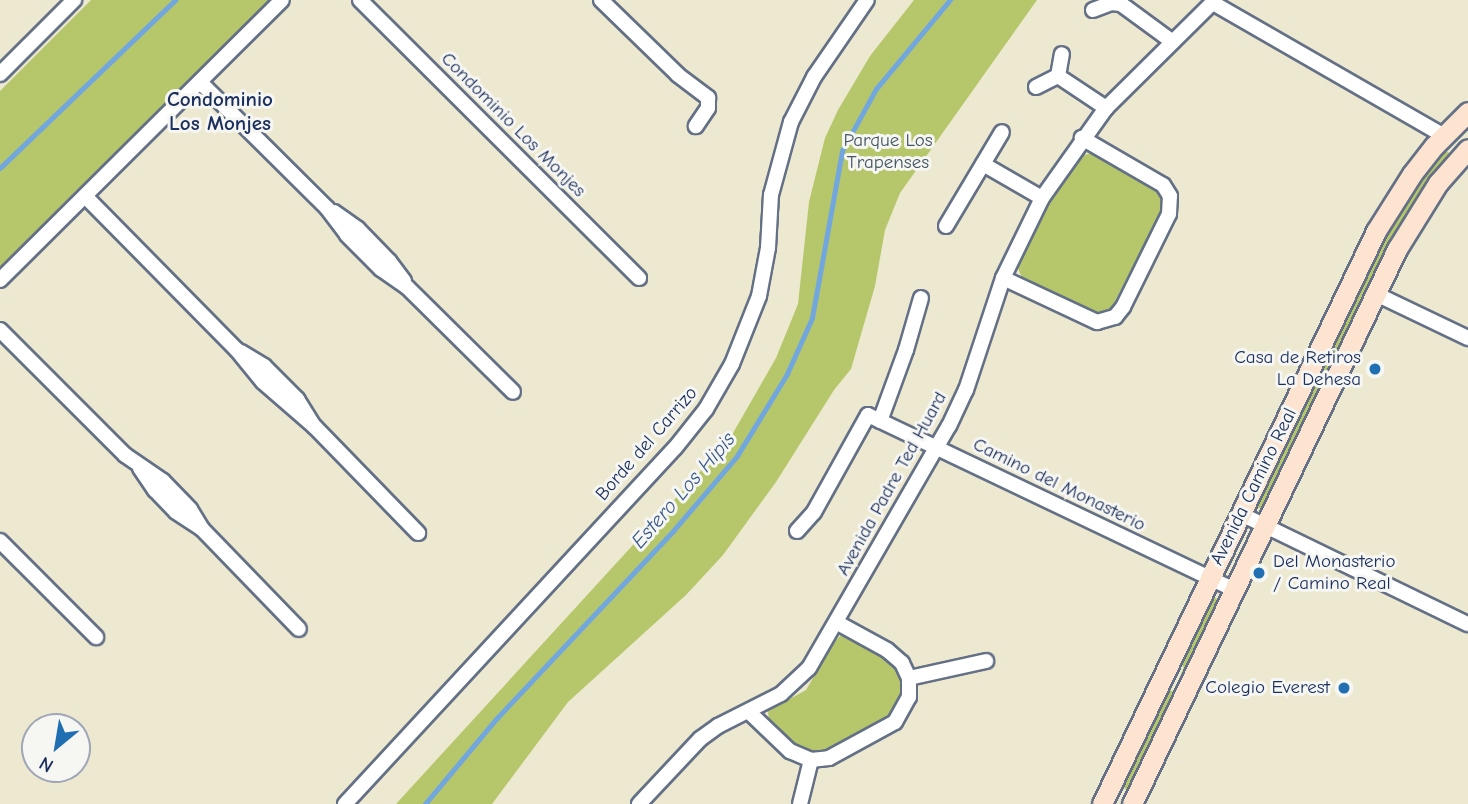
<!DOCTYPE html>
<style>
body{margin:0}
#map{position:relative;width:1468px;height:804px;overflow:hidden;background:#ede8d0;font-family:"Comic Neue",sans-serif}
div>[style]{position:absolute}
.green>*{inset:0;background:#b5c76a}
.stream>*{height:4.5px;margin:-2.25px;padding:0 2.25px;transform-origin:2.25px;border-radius:2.25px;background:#71a6de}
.roads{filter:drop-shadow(2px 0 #647086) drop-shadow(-2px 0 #647086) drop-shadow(0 2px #647086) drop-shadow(0 -2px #647086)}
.minor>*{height:14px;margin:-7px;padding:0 7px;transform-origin:7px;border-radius:7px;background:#fff}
.secondary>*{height:19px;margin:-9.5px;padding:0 9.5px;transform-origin:9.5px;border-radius:9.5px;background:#fde4d1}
.dots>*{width:19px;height:19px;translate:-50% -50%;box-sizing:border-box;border:4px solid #f6f6f2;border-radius:50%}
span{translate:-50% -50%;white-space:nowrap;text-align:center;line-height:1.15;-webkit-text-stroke:6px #f6f6f2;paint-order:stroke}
.street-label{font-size:19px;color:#1b2f5e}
.park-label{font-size:19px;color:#425561}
.poi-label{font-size:19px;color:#1b2f5e}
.right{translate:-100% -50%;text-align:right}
.left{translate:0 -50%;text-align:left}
.neighbourhood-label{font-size:21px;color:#1b2f5e;font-weight:700}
.water-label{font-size:21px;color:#39598b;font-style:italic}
.north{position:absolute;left:21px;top:713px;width:70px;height:70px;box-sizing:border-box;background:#f6f6f2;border:2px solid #9ea6b7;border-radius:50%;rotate:210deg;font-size:19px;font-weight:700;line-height:28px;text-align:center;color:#1b2f5e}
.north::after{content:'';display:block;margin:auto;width:24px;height:32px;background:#1f6fb2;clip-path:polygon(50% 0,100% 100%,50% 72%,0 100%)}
</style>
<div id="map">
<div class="green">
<div style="clip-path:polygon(91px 0,269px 0,102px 172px,0 270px,0 91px)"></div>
<div style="clip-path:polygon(914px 0,1037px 0,900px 193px,885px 230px,875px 286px,851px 369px,834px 390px,776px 482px,723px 555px,686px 595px,568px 702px,492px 804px,396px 804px,729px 440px,776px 358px,798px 304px,809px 202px,825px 138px,838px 110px,870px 56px)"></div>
<div style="clip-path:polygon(1442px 149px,1451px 154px,1432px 178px,1265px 508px,1257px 508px,1255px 504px,1391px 221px)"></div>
<div style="clip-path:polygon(1092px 153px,1159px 192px,1163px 207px,1111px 309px,1097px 314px,1022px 278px,1017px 266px,1051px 200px,1080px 156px)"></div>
<div style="clip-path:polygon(1214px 596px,1220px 603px,1180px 685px,1177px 684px,1184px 667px,1178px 664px,1210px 598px)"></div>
<div style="clip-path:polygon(848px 635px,887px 656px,900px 670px,905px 686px,900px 704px,892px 717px,825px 753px,802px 751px,769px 724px,768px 711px,806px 690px,833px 644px,840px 636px)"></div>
<div style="clip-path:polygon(1175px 671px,1177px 673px,1170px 690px,1176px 693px,1131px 788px,1126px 790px,1122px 784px)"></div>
</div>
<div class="stream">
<div style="left:0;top:168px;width:243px;rotate:-43.8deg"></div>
<div style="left:425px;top:804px;width:112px;rotate:-50.1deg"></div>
<div style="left:497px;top:718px;width:257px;rotate:-46.7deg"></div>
<div style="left:673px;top:531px;width:99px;rotate:-49.5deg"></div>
<div style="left:737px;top:456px;width:96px;rotate:-58.6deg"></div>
<div style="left:787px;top:374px;width:61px;rotate:-65.9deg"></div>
<div style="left:812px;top:318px;width:170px;rotate:-79.8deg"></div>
<div style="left:842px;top:151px;width:71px;rotate:-61.3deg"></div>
<div style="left:876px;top:89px;width:116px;rotate:-50.3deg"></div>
</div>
<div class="roads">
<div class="minor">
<div style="left:360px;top:0;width:394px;rotate:44.9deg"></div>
<div style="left:601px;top:0;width:107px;rotate:44.2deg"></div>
<div style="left:678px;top:75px;width:38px;rotate:37deg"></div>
<div style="left:708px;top:98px;width:10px;rotate:90deg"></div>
<div style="left:708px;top:108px;width:22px;rotate:124deg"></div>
<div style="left:1213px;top:3px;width:265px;rotate:29.9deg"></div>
<div style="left:1093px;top:10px;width:19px;rotate:-21deg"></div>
<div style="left:1111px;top:3px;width:10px;rotate:6deg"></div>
<div style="left:1121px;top:4px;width:64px;rotate:36.2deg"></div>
<div style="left:0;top:74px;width:105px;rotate:-45deg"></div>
<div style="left:1058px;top:76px;width:58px;rotate:33.7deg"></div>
<div style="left:1058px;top:76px;width:22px;rotate:-80deg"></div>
<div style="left:200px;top:82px;width:179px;rotate:44.8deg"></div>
<div style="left:327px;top:208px;width:34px;rotate:53deg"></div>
<div style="left:347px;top:235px;width:48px;rotate:45deg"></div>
<div style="left:381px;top:269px;width:32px;rotate:35deg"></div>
<div style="left:407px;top:287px;width:149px;rotate:44.7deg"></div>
<div style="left:1036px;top:87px;width:25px;rotate:-27deg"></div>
<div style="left:983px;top:164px;width:68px;rotate:30deg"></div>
<div style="left:85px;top:196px;width:216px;rotate:45.4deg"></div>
<div style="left:237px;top:350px;width:41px;rotate:50.9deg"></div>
<div style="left:263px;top:382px;width:69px;rotate:40.9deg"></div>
<div style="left:315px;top:427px;width:148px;rotate:45.8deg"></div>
<div style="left:334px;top:212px;width:29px;rotate:35deg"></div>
<div style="left:358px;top:229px;width:45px;rotate:45.9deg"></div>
<div style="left:389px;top:261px;width:25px;rotate:53deg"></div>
<div style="left:946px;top:226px;width:109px;rotate:-59.2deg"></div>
<div style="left:1003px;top:278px;width:104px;rotate:25.1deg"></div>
<div style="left:1097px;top:322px;width:19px;rotate:-16deg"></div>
<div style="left:1115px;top:317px;width:13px;rotate:-51deg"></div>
<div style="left:1123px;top:307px;width:104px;rotate:-63.7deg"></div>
<div style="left:1169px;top:214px;width:18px;rotate:-87deg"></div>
<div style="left:1170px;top:196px;width:13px;rotate:-122deg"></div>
<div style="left:1163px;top:185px;width:94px;rotate:-149.9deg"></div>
<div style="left:0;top:280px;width:397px;rotate:-44.8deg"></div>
<div style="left:1376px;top:294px;width:102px;rotate:25.6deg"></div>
<div style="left:0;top:330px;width:177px;rotate:45deg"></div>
<div style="left:125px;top:455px;width:46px;rotate:34.4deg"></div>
<div style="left:163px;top:481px;width:39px;rotate:46deg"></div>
<div style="left:190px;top:509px;width:23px;rotate:59deg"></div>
<div style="left:241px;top:352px;width:27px;rotate:31deg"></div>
<div style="left:264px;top:366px;width:47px;rotate:45deg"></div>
<div style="left:297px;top:399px;width:32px;rotate:58deg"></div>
<div style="left:880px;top:421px;width:76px;rotate:-69.9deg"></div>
<div style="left:906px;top:350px;width:54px;rotate:-73.9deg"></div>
<div style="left:140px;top:468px;width:27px;rotate:56deg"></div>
<div style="left:155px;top:490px;width:30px;rotate:46deg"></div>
<div style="left:176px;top:512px;width:31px;rotate:33deg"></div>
<div style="left:202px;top:529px;width:139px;rotate:45.9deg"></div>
<div style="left:1241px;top:514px;width:252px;rotate:25.9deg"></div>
<div style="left:797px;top:531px;width:25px;rotate:-48deg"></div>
<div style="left:814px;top:512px;width:111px;rotate:-60.9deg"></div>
<div style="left:868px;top:415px;width:407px;rotate:25.5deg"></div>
<div style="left:0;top:541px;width:136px;rotate:45deg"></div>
<div style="left:909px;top:678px;width:79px;rotate:-12.4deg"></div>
<div style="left:749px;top:712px;width:57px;rotate:43.6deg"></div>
<div style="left:790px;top:751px;width:23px;rotate:23deg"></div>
<div style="left:811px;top:760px;width:18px;rotate:-6deg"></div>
<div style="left:829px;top:758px;width:75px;rotate:-28.6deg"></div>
<div style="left:895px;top:722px;width:29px;rotate:-61deg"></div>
<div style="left:909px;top:697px;width:19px;rotate:-90deg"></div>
<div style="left:909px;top:678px;width:17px;rotate:-115deg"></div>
<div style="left:902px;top:663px;width:20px;rotate:-139deg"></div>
<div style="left:887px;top:650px;width:58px;rotate:-151.2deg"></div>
<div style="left:345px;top:804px;width:485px;rotate:-47.2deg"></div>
<div style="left:675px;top:448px;width:50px;rotate:-51.5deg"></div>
<div style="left:706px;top:409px;width:52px;rotate:-60deg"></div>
<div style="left:732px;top:364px;width:73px;rotate:-68.3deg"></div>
<div style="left:759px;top:296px;width:49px;rotate:-79.4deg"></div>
<div style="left:768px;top:248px;width:53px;rotate:-86.8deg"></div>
<div style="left:771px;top:195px;width:76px;rotate:-74.7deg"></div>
<div style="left:791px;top:122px;width:51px;rotate:-62.9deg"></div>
<div style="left:814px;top:77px;width:93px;rotate:-55.5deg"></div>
<div style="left:639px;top:804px;width:89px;rotate:-46.8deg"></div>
<div style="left:700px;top:739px;width:22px;rotate:-36deg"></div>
<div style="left:718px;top:726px;width:71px;rotate:-26.9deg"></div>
<div style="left:781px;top:694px;width:38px;rotate:-43deg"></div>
<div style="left:809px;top:668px;width:280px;rotate:-60deg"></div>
<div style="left:949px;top:426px;width:40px;rotate:-65deg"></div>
<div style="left:966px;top:390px;width:118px;rotate:-71.7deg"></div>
<div style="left:1003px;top:278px;width:89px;rotate:-64deg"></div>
<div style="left:1042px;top:198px;width:110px;rotate:-54.6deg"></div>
<div style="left:1106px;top:108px;width:153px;rotate:-44.7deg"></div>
<div style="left:800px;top:804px;width:45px;rotate:-76deg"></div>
</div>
<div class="secondary">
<div style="left:1102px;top:804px;width:635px;rotate:-64.44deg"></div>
<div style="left:1376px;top:231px;width:67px;rotate:-57.7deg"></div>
<div style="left:1412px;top:174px;width:36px;rotate:-52deg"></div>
<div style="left:1434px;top:146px;width:48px;rotate:-45deg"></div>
<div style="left:1132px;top:804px;width:615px;rotate:-64.48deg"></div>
<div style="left:1397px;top:249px;width:78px;rotate:-58.2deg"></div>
<div style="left:1438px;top:183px;width:45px;rotate:-48.6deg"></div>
</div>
</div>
<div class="dots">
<div style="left:1375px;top:369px;background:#1f6fb2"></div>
<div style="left:1259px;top:573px;background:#1f6fb2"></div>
<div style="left:1344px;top:688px;background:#1f6fb2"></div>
</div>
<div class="street-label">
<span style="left:513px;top:125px;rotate:45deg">Condominio Los Monjes</span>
<span style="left:647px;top:444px;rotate:-49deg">Borde del Carrizo</span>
<span style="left:892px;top:484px;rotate:-61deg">Avenida Padre Ted Huard</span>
<span style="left:1059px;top:485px;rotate:26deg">Camino del Monasterio</span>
<span style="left:1254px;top:487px;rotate:-64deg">Avenida Camino Real</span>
</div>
<div class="park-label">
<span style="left:888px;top:152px">Parque Los<br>Trapenses</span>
</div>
<div class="poi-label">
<span class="right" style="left:1361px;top:369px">Casa de Retiros<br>La Dehesa</span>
<span class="left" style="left:1273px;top:573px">Del Monasterio<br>/ Camino Real</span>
<span class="right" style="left:1330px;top:688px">Colegio Everest</span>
</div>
<div class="neighbourhood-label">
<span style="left:220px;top:111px">Condominio<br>Los Monjes</span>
</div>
<div class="water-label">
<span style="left:683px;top:490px;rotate:-49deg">Estero Los Hipis</span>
</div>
<div class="north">N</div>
</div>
